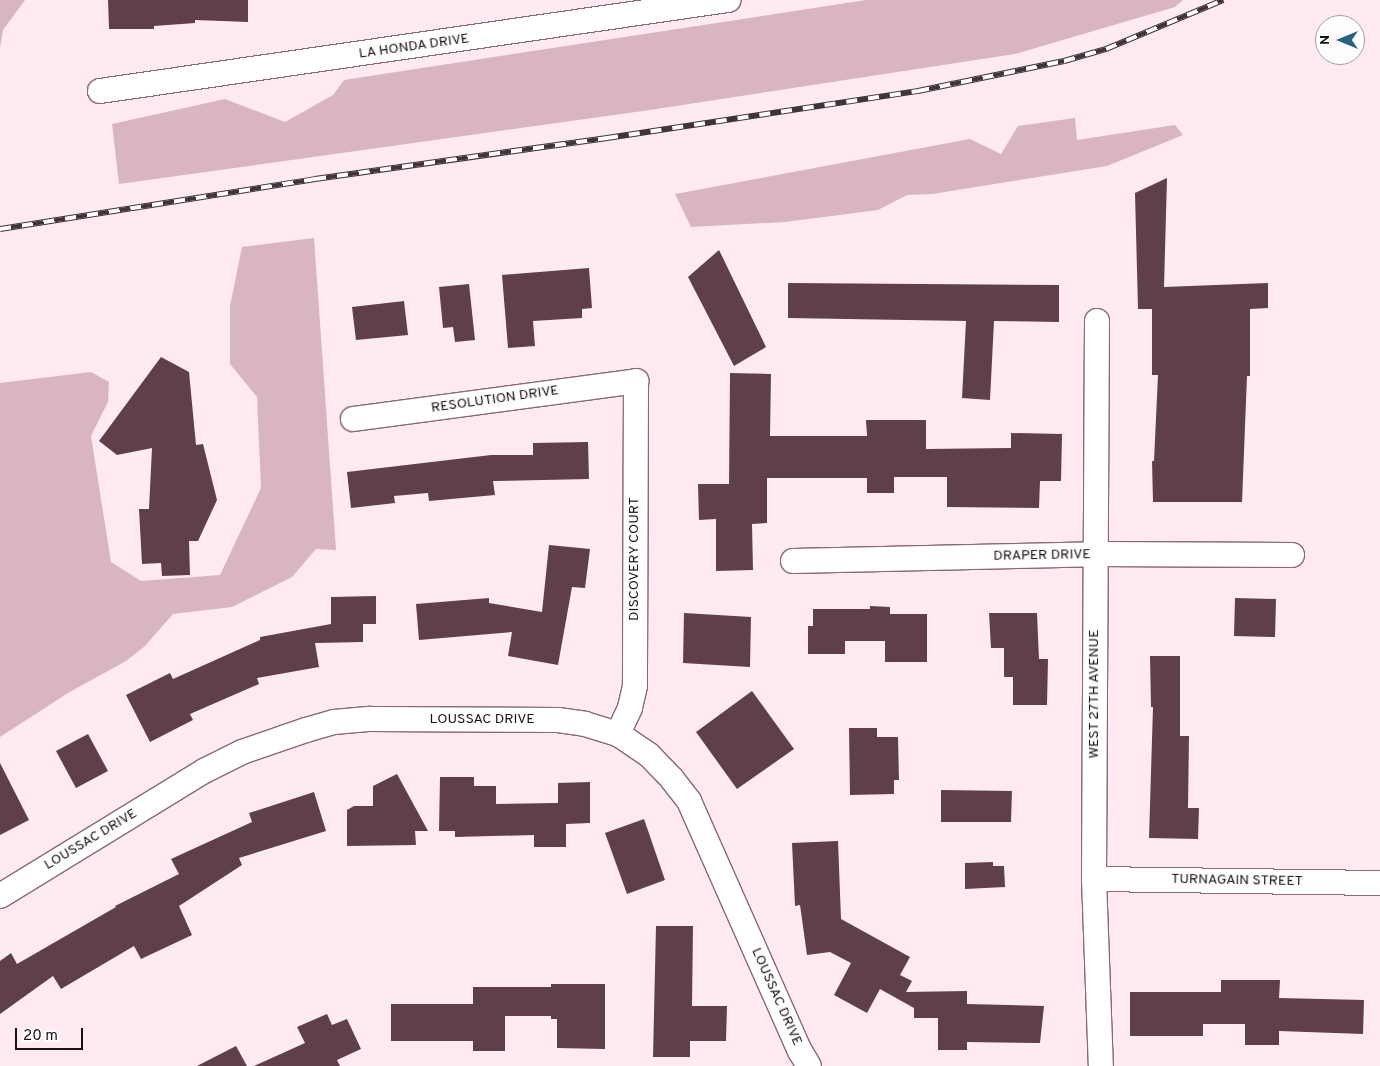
<!DOCTYPE html>
<style>
body{margin:0}
#map{position:relative;width:1380px;height:1066px;overflow:hidden;background:#feeaf0;font-family:Overpass,sans-serif}
div>[style]{position:absolute}
.green>*{inset:0;background:#d8b5c1}
.building>*{inset:0;background:#5e3f4a}
.roads{filter:drop-shadow(1px 0 #876a74) drop-shadow(-1px 0 #876a74) drop-shadow(0 1px #876a74) drop-shadow(0 -1px #876a74)}
.minor>*{height:24px;margin:-12px;padding:0 12px;transform-origin:12px;border-radius:12px;background:#fff}
.rail>*{height:5.5px;margin-top:-2.75px;transform-origin:0;background:repeating-linear-gradient(90deg,#fdfdfd 0 11px,#403438 0 22px);box-sizing:border-box;border-block:1px solid #403438}
span{translate:-50% -50%;white-space:nowrap;text-align:center;line-height:1.15;-webkit-text-stroke:5px #fdfdfd;paint-order:stroke}
.street-label{font-size:14px;color:#1b1014}
.north{position:absolute;left:1315px;top:15px;width:50px;height:50px;box-sizing:border-box;background:#fdfdfd;border:1px solid #a39ea0;border-radius:50%;rotate:270deg;font-size:14px;font-weight:700;line-height:20px;text-align:center;color:#1b1014}
.north::after{content:'';display:block;margin:auto;width:18px;height:22px;background:#29607b;clip-path:polygon(50% 0,100% 100%,50% 72%,0 100%)}
.scale{position:absolute;left:15px;top:1028px;width:68px;height:22px;box-sizing:border-box;border:2px solid #1b1014;border-top:0;padding-left:6px;font-size:15px;line-height:18px;white-space:nowrap;color:#1b1014;-webkit-text-stroke:4px #fdfdfd;paint-order:stroke}
</style>
<div id="map">
<div class="green">
<div style="clip-path:polygon(0 0,25px 0,3px 30px,0 48px)"></div>
<div style="clip-path:polygon(866px 0,1183px 0,1175px 7px,1015px 54px,650px 110px,119px 184px,112px 124px,225px 99px,285px 122px,333px 95px,344px 80px)"></div>
<div style="clip-path:polygon(1075px 118px,1077px 140px,1175px 125px,1183px 135px,1107px 166px,932px 194px,907px 195px,878px 210px,785px 222px,691px 227px,675px 194px,970px 139px,1001px 154px,1018px 126px)"></div>
<div style="clip-path:polygon(314px 238px,336px 550px,316px 549px,292px 577px,232px 607px,173px 614px,145px 646px,126px 661px,68px 693px,0 737px,0 383px,91px 372px,109px 382px,108px 402px,91px 436px,111px 562px,141px 581px,220px 575px,261px 488px,257px 397px,230px 364px,230px 306px,242px 247px)"></div>
</div>
<div class="building">
<div style="clip-path:polygon(108px 0,248px 0,248px 22px,195px 20px,195px 23px,154px 26px,154px 29px,109px 29px)"></div>
<div style="clip-path:polygon(1167px 178px,1164px 287px,1268px 283px,1268px 308px,1250px 309px,1250px 376px,1247px 376px,1242px 502px,1153px 502px,1152px 461px,1154px 461px,1158px 375px,1152px 375px,1152px 309px,1138px 309px,1135px 193px)"></div>
<div style="clip-path:polygon(719px 250px,766px 347px,734px 366px,688px 277px)"></div>
<div style="clip-path:polygon(589px 268px,592px 308px,582px 309px,582px 318px,533px 321px,535px 346px,508px 348px,502px 275px)"></div>
<div style="clip-path:polygon(788px 283px,1059px 285px,1059px 322px,994px 321px,990px 400px,962px 398px,966px 321px,788px 318px)"></div>
<div style="clip-path:polygon(469px 284px,475px 340px,455px 342px,453px 327px,443px 328px,439px 287px)"></div>
<div style="clip-path:polygon(404px 301px,408px 335px,356px 340px,352px 307px)"></div>
<div style="clip-path:polygon(161px 357px,189px 372px,196px 445px,203px 444px,217px 500px,198px 541px,189px 541px,190px 575px,162px 576px,161px 563px,142px 564px,139px 509px,149px 509px,152px 448px,117px 455px,99px 441px)"></div>
<div style="clip-path:polygon(730px 373px,771px 374px,770px 436px,867px 436px,866px 420px,926px 420px,926px 449px,1011px 448px,1011px 433px,1062px 434px,1061px 481px,1040px 481px,1039px 508px,947px 507px,947px 477px,894px 477px,894px 493px,867px 493px,867px 478px,767px 478px,767px 523px,752px 524px,753px 570px,716px 571px,716px 519px,699px 520px,698px 484px,729px 484px)"></div>
<div style="clip-path:polygon(588px 442px,589px 479px,493px 481px,495px 495px,429px 501px,428px 493px,394px 496px,395px 503px,351px 508px,347px 472px,491px 455px,533px 455px,533px 443px)"></div>
<div style="clip-path:polygon(549px 545px,590px 549px,585px 588px,572px 587px,558px 665px,508px 656px,512px 632px,419px 640px,416px 604px,489px 598px,489px 603px,542px 612px)"></div>
<div style="clip-path:polygon(376px 596px,376px 624px,363px 624px,363px 642px,315px 643px,319px 667px,257px 678px,259px 684px,190px 714px,193px 720px,150px 742px,126px 695px,170px 673px,173px 679px,260px 640px,260px 637px,331px 624px,331px 597px)"></div>
<div style="clip-path:polygon(1235px 598px,1276px 599px,1275px 637px,1234px 636px)"></div>
<div style="clip-path:polygon(870px 606px,890px 607px,890px 614px,927px 614px,927px 662px,885px 662px,885px 641px,845px 641px,845px 654px,808px 654px,808px 626px,813px 626px,813px 609px,870px 609px)"></div>
<div style="clip-path:polygon(684px 613px,751px 617px,750px 667px,683px 663px)"></div>
<div style="clip-path:polygon(989px 613px,1037px 613px,1039px 659px,1048px 659px,1047px 705px,1013px 705px,1013px 677px,1004px 677px,1004px 648px,991px 648px)"></div>
<div style="clip-path:polygon(1150px 656px,1180px 656px,1180px 736px,1189px 736px,1188px 808px,1199px 808px,1198px 839px,1149px 838px,1153px 707px,1151px 707px)"></div>
<div style="clip-path:polygon(752px 691px,794px 749px,737px 789px,696px 732px)"></div>
<div style="clip-path:polygon(849px 728px,877px 728px,877px 737px,898px 737px,899px 780px,894px 780px,894px 794px,850px 795px)"></div>
<div style="clip-path:polygon(88px 734px,108px 771px,76px 788px,56px 751px)"></div>
<div style="clip-path:polygon(0 763px,29px 820px,0 835px)"></div>
<div style="clip-path:polygon(397px 774px,428px 831px,415px 831px,416px 845px,347px 846px,347px 810px,354px 806px,373px 806px,373px 786px)"></div>
<div style="clip-path:polygon(440px 777px,474px 777px,474px 786px,496px 786px,496px 804px,558px 803px,558px 783px,590px 782px,590px 823px,566px 824px,566px 847px,534px 847px,534px 835px,455px 837px,455px 831px,439px 831px)"></div>
<div style="clip-path:polygon(941px 790px,1012px 791px,1011px 822px,941px 822px)"></div>
<div style="clip-path:polygon(314px 792px,326px 831px,239px 858px,242px 865px,179px 906px,192px 935px,141px 959px,134px 946px,61px 989px,53px 976px,0 1014px,0 961px,11px 953px,17px 964px,116px 907px,115px 906px,179px 874px,171px 859px,252px 822px,249px 813px)"></div>
<div style="clip-path:polygon(644px 819px,665px 880px,627px 894px,605px 833px)"></div>
<div style="clip-path:polygon(838px 841px,841px 919px,910px 957px,900px 975px,912px 981px,906px 992px,967px 991px,967px 1004px,1044px 1006px,1040px 1043px,967px 1042px,967px 1050px,938px 1050px,938px 1018px,914px 1018px,914px 1008px,880px 989px,867px 1013px,834px 995px,851px 963px,830px 952px,807px 955px,800px 905px,795px 906px,792px 843px)"></div>
<div style="clip-path:polygon(993px 862px,993px 866px,1004px 866px,1005px 887px,965px 889px,965px 863px)"></div>
<div style="clip-path:polygon(656px 926px,693px 926px,692px 1006px,727px 1006px,726px 1041px,690px 1041px,690px 1057px,653px 1057px)"></div>
<div style="clip-path:polygon(1221px 980px,1280px 980px,1279px 998px,1364px 1000px,1363px 1034px,1279px 1031px,1279px 1045px,1245px 1045px,1245px 1024px,1203px 1024px,1203px 1036px,1130px 1036px,1130px 992px,1221px 992px)"></div>
<div style="clip-path:polygon(551px 984px,605px 984px,605px 1049px,557px 1048px,557px 1019px,551px 1019px,551px 1016px,505px 1016px,505px 1051px,473px 1051px,473px 1041px,391px 1041px,391px 1004px,473px 1004px,473px 987px,551px 987px)"></div>
<div style="clip-path:polygon(327px 1014px,332px 1025px,347px 1019px,361px 1049px,337px 1060px,340px 1066px,254px 1066px,305px 1043px,297px 1027px)"></div>
<div style="clip-path:polygon(236px 1046px,247px 1066px,197px 1066px)"></div>
</div>
<div class="roads">
<div class="minor">
<div style="left:100px;top:91px;width:635px;rotate:-8.25deg"></div>
<div style="left:1097px;top:321px;width:558px;rotate:90.31deg"></div>
<div style="left:1094px;top:879px;width:187px;rotate:87.9deg"></div>
<div style="left:353px;top:419px;width:286px;rotate:-7.6deg"></div>
<div style="left:636px;top:381px;width:305px;rotate:90.2deg"></div>
<div style="left:635px;top:686px;width:23px;rotate:103deg"></div>
<div style="left:630px;top:708px;width:29px;rotate:115deg"></div>
<div style="left:793px;top:561px;width:302px;rotate:-1.3deg"></div>
<div style="left:1095px;top:554px;width:197px;rotate:0.3deg"></div>
<div style="left:1094px;top:879px;width:286px;rotate:0.8deg"></div>
<div style="left:0;top:896px;width:239px;rotate:-31.5deg"></div>
<div style="left:204px;top:771px;width:42px;rotate:-26.6deg"></div>
<div style="left:242px;top:752px;width:68px;rotate:-19deg"></div>
<div style="left:306px;top:730px;width:29px;rotate:-16deg"></div>
<div style="left:334px;top:722px;width:37px;rotate:-5deg"></div>
<div style="left:371px;top:719px;width:187px;rotate:0.3deg"></div>
<div style="left:558px;top:720px;width:27px;rotate:8deg"></div>
<div style="left:585px;top:724px;width:34px;rotate:17deg"></div>
<div style="left:618px;top:734px;width:37px;rotate:34deg"></div>
<div style="left:649px;top:755px;width:33px;rotate:46deg"></div>
<div style="left:672px;top:779px;width:28px;rotate:52deg"></div>
<div style="left:689px;top:801px;width:274px;rotate:66.1deg"></div>
<div style="left:800px;top:1051px;width:17px;rotate:59deg"></div>
</div>
</div>
<div class="rail">
<div style="left:0;top:229px;width:319px;rotate:-9deg"></div>
<div style="left:315px;top:179px;width:295px;rotate:-8deg"></div>
<div style="left:607px;top:138px;width:315px;rotate:-8.6deg"></div>
<div style="left:918px;top:91px;width:149px;rotate:-11.6deg"></div>
<div style="left:1064px;top:61px;width:44px;rotate:-15.9deg"></div>
<div style="left:1106px;top:49px;width:127px;rotate:-22.7deg"></div>
</div>
<div class="street-label">
<span style="left:414px;top:47px;rotate:-8deg">LA HONDA DRIVE</span>
<span style="left:495px;top:400px;rotate:-8deg">RESOLUTION DRIVE</span>
<span style="left:1042px;top:556px;rotate:-1deg">DRAPER DRIVE</span>
<span style="left:635px;top:559px;rotate:-90deg">DISCOVERY COURT</span>
<span style="left:1095px;top:694px;rotate:-90deg">WEST 27TH AVENUE</span>
<span style="left:482px;top:720px">LOUSSAC DRIVE</span>
<span style="left:91px;top:840px;rotate:-31deg">LOUSSAC DRIVE</span>
<span style="left:1237px;top:881px;rotate:1deg">TURNAGAIN STREET</span>
<span style="left:776px;top:997px;rotate:66deg">LOUSSAC DRIVE</span>
</div>
<div class="north">N</div>
<div class="scale">20 m</div>
</div>
